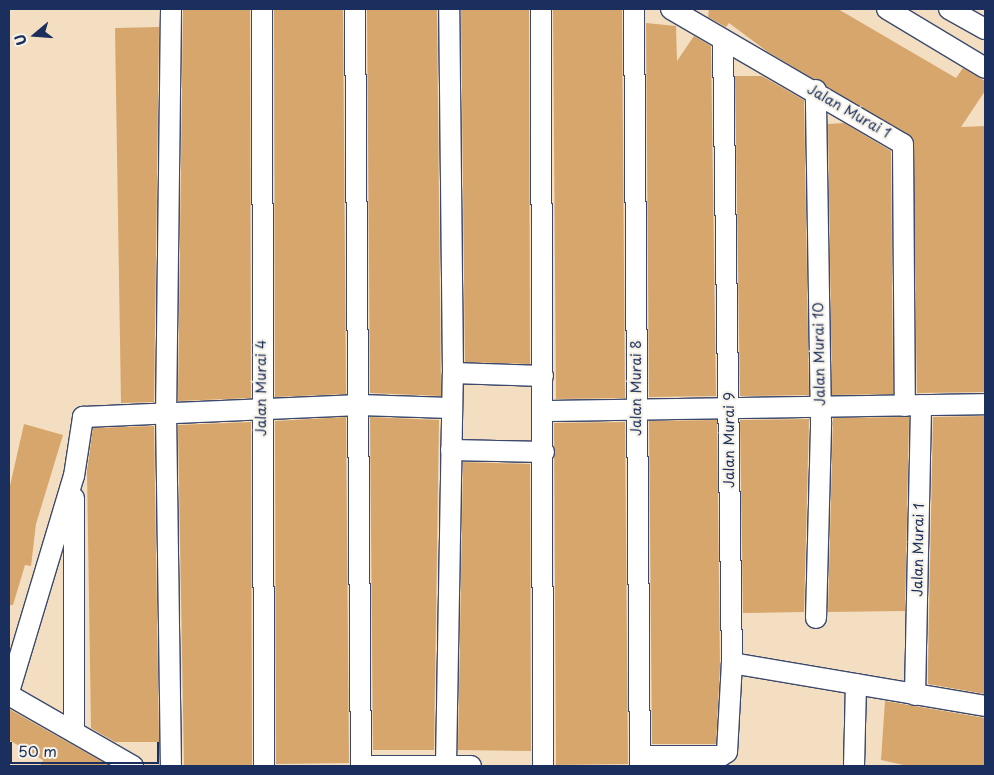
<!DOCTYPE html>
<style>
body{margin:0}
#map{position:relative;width:994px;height:775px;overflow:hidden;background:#f3dec2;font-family:"Playpen Sans",sans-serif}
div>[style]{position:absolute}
.building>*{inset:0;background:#d7a66d}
.roads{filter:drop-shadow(1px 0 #3b496d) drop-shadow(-1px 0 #3b496d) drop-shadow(0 1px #3b496d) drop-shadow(0 -1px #3b496d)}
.street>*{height:20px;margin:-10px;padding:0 10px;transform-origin:10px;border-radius:10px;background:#fff}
span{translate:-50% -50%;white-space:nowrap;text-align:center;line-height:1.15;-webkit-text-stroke:4.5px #f7f3e8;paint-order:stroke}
.street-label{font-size:14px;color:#1b2f5e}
.frame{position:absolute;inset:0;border:10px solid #1b2f5e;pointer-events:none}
.north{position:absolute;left:10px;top:10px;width:50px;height:50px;-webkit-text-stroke:4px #f7f3e8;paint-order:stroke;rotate:252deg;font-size:14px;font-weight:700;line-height:20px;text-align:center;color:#1b2f5e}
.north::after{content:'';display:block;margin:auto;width:18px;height:22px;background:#1b2f5e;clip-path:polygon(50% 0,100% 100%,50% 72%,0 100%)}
.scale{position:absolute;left:10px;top:742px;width:149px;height:22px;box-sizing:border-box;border:2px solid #1b2f5e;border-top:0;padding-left:6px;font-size:15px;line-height:18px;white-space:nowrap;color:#1b2f5e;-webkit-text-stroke:4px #f7f3e8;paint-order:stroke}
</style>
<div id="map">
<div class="building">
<div style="clip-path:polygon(183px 9px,250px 9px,251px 398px,178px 401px)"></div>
<div style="clip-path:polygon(274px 9px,343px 9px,346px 394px,275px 397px)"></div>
<div style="clip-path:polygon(367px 9px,437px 9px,441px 396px,370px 393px)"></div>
<div style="clip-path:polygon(461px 9px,529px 9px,530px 364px,465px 362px)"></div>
<div style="clip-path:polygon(553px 9px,622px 9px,625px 398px,556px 399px)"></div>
<div style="clip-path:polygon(709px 9px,838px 9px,956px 78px,963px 68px,985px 81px,985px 91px,961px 127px,985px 126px,985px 392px,917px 393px,913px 138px,768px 52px,729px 23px,726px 27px,708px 17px)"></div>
<div style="clip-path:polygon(646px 23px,676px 26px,677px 61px,694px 36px,711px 46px,716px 396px,649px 397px)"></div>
<div style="clip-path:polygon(159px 27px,154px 402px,121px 403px,115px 28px)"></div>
<div style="clip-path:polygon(735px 76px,762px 76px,804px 100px,809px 395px,740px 396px)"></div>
<div style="clip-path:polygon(844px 123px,891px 151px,893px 394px,832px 395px,828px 124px)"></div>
<div style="clip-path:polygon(985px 416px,985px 694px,928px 684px,928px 664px,933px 417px)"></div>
<div style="clip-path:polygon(346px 417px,349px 763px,276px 764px,275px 421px)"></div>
<div style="clip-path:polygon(370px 417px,439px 420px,434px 750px,373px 750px)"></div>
<div style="clip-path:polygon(909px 417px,905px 611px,828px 612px,833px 418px)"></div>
<div style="clip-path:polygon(809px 419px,804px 612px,743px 613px,740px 420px)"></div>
<div style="clip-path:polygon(717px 420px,720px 666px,716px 744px,652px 744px,649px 421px)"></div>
<div style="clip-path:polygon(251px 422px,252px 766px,184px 766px,178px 425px)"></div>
<div style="clip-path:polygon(625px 422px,628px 764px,556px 765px,554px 423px)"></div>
<div style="clip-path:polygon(24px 424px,63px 435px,36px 524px,31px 566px,25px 565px,13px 605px,9px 605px,9px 490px)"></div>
<div style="clip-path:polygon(154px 426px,159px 742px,115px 742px,91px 728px,87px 471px,93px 428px)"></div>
<div style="clip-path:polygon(463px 462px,530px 464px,531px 751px,458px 750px)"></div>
<div style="clip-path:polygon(885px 701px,985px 718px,985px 766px,908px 766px,881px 760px)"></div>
<div style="clip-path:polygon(9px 709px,110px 766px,40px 766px,43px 760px,9px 740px)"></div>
</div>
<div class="roads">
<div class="street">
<div style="left:171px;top:9px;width:402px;rotate:90.7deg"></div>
<div style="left:166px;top:411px;width:355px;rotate:89.2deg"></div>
<div style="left:262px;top:9px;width:757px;rotate:89.85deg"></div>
<div style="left:355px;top:9px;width:757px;rotate:89.55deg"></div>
<div style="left:541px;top:9px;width:757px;rotate:89.85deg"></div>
<div style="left:634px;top:9px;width:757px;rotate:89.55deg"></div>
<div style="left:671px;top:9px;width:268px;rotate:30.2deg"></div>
<div style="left:903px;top:144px;width:262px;rotate:89.6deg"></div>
<div style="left:887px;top:9px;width:114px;rotate:31deg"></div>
<div style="left:949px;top:9px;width:41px;rotate:29.1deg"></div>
<div style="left:453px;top:373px;width:90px;rotate:1.9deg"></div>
<div style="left:544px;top:411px;width:441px;rotate:-0.9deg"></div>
<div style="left:451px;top:450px;width:93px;rotate:1.2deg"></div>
<div style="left:74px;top:498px;width:234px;rotate:90deg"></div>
<div style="left:816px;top:618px;width:196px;rotate:-88.5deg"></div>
<div style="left:821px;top:422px;width:332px;rotate:-90.9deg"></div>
<div style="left:732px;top:663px;width:257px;rotate:9.6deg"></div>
<div style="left:9px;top:692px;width:226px;rotate:-73.3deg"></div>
<div style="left:74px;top:476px;width:60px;rotate:-81.3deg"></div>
<div style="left:83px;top:417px;width:277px;rotate:-2.5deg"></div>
<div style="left:360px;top:405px;width:90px;rotate:1.9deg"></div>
<div style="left:9px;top:695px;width:143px;rotate:29.8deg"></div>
<div style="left:915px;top:695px;width:290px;rotate:-88.8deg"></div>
<div style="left:640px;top:756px;width:81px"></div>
<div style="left:721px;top:756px;width:7px;rotate:-34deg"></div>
<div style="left:727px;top:752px;width:89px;rotate:-86.8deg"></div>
<div style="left:732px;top:663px;width:623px;rotate:-90.83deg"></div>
<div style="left:446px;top:765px;width:392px;rotate:-89deg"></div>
<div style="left:453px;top:373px;width:364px;rotate:-90.6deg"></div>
<div style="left:372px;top:766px;width:99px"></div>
<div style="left:854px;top:766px;width:82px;rotate:-88.6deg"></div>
</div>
</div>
<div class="street-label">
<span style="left:849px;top:111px;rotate:30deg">Jalan Murai 1</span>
<span style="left:819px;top:354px;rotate:-91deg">Jalan Murai 10</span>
<span style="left:261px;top:388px;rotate:-90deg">Jalan Murai 4</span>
<span style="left:636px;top:388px;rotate:-90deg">Jalan Murai 8</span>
<span style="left:729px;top:440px;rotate:-90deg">Jalan Murai 9</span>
<span style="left:918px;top:550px;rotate:-89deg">Jalan Murai 1</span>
</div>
<div class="frame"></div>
<div class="north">U</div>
<div class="scale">50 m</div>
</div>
